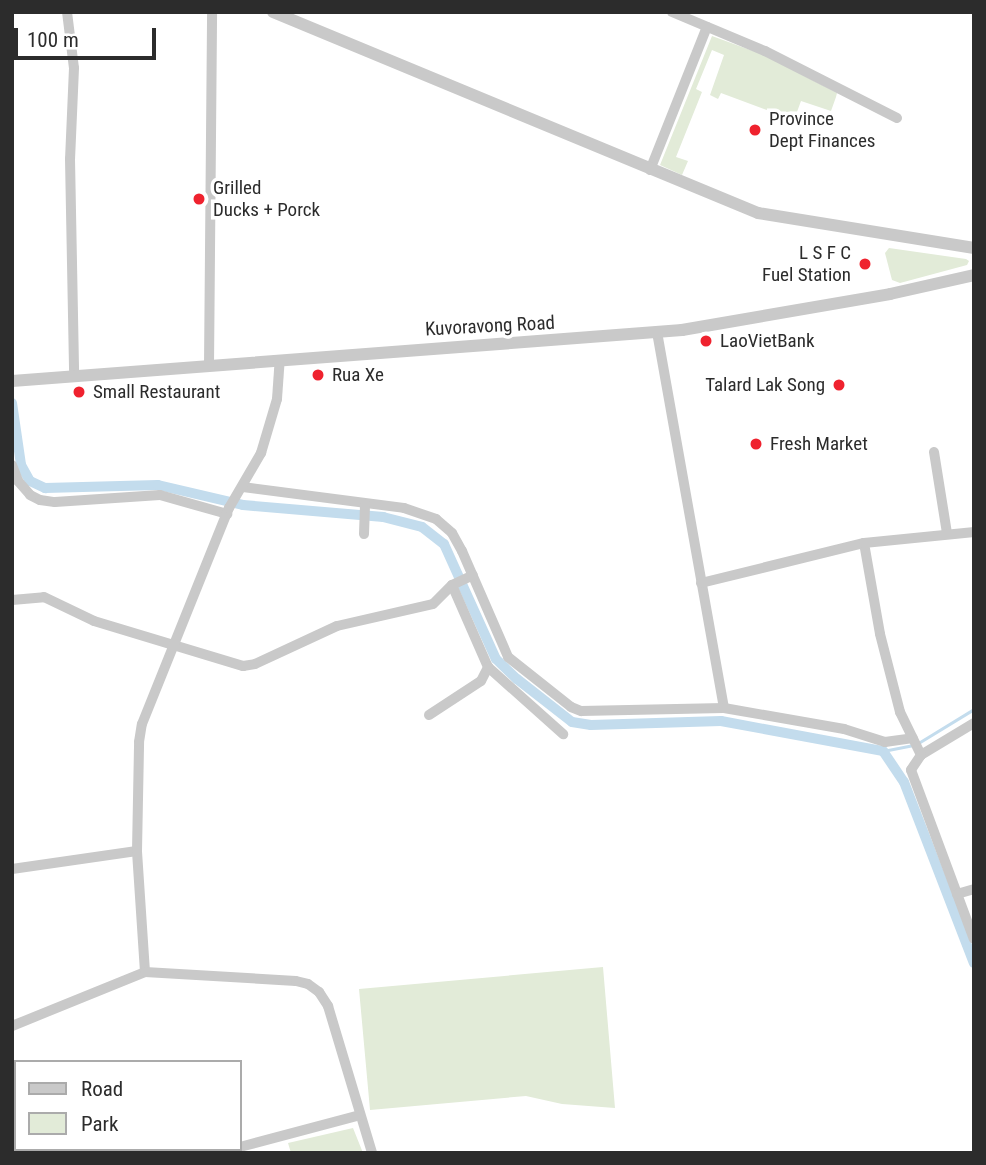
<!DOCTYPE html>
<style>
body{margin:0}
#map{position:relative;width:986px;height:1165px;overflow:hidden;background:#fff;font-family:"Roboto Condensed",sans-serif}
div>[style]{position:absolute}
.green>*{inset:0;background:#e2ebd8}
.stream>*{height:2.5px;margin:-1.25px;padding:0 1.25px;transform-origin:1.25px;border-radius:1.25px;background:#c3dced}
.canal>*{height:10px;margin:-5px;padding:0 5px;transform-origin:5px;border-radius:5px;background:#c3dced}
.minor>*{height:10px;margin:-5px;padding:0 5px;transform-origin:5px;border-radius:5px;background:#c9c9c9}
.tertiary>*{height:12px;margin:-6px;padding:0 6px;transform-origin:6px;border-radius:6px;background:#c9c9c9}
.dots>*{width:19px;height:19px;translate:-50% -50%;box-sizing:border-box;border:4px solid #fff;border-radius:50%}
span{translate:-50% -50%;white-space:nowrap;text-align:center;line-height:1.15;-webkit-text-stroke:7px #fff;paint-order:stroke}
.poi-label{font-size:19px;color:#2c2c2c}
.left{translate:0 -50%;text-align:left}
.right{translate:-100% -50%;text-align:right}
.street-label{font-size:19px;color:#2c2c2c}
.frame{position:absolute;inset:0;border:14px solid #2c2c2c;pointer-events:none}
.legend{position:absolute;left:14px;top:1060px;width:228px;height:91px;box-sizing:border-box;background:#fff;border:2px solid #ababab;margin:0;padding:9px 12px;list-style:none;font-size:21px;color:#2c2c2c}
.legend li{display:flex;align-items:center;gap:14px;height:35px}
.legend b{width:35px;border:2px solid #ababab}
.scale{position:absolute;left:14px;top:28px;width:142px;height:32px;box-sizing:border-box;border:4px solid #2c2c2c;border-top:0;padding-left:9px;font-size:21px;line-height:24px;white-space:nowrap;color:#2c2c2c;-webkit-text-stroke:5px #fff;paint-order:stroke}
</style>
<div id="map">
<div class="green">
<div style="clip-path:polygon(712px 36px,764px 55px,837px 93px,836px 97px,831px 111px,801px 101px,794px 120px,721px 93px,718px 99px,710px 95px,724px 55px,712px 50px,696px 89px,702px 92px,676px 157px,688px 161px,682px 175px,660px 165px)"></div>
<div style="clip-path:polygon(889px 248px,966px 259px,969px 261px,967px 265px,900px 283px,892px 280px,885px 253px)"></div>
<div style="clip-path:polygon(603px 967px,615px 1108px,562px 1104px,526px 1096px,370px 1110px,359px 989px)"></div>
<div style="clip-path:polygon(353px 1128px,363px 1153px,291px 1153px,288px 1143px)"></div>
</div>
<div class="stream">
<div style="left:920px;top:742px;width:63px;rotate:-31.4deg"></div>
<div style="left:883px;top:751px;width:32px;rotate:-11deg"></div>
</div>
<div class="canal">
<div style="left:12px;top:403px;width:63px;rotate:81.7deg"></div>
<div style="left:21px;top:465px;width:18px;rotate:61deg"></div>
<div style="left:30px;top:481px;width:17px;rotate:25deg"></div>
<div style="left:45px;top:488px;width:113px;rotate:-1.5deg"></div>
<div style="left:158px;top:485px;width:87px;rotate:13.2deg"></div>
<div style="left:243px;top:505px;width:141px;rotate:4.9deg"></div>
<div style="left:383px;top:517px;width:40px;rotate:14.4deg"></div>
<div style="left:422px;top:527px;width:28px;rotate:38deg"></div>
<div style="left:444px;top:544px;width:126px;rotate:65.7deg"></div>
<div style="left:496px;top:659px;width:29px;rotate:44deg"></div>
<div style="left:517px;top:679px;width:70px;rotate:38deg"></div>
<div style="left:572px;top:722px;width:19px;rotate:9deg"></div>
<div style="left:591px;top:725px;width:130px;rotate:-1.8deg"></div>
<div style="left:721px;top:721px;width:165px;rotate:10.5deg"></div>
<div style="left:883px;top:751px;width:37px;rotate:56deg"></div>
<div style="left:904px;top:782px;width:194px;rotate:68.9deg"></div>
</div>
<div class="minor">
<div style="left:67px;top:12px;width:56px;rotate:82.9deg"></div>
<div style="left:74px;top:68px;width:91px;rotate:92.5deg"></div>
<div style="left:70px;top:159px;width:218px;rotate:88.9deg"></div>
<div style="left:672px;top:12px;width:101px;rotate:22.8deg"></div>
<div style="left:765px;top:51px;width:148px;rotate:26.9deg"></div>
<div style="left:650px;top:170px;width:154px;rotate:-68.3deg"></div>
<div style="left:657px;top:332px;width:382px;rotate:79.9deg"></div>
<div style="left:209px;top:366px;width:354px;rotate:-89.5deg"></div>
<div style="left:934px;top:452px;width:82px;rotate:80.9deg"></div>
<div style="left:12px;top:465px;width:17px;rotate:69deg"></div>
<div style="left:18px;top:481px;width:18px;rotate:49deg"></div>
<div style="left:30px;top:495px;width:11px;rotate:27deg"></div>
<div style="left:40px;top:500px;width:15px;rotate:8deg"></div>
<div style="left:55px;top:502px;width:105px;rotate:-3.8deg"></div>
<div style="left:160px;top:495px;width:70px;rotate:15.8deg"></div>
<div style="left:243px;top:487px;width:162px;rotate:7.4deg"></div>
<div style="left:404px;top:508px;width:34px;rotate:19deg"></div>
<div style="left:436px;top:519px;width:21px;rotate:41deg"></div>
<div style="left:452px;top:533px;width:21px;rotate:61deg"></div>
<div style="left:462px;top:551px;width:116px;rotate:66.5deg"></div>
<div style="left:508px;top:657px;width:80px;rotate:38.4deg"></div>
<div style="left:571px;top:707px;width:11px;rotate:22deg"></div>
<div style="left:581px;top:711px;width:143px;rotate:-1.2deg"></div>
<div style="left:724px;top:708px;width:122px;rotate:9.9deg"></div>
<div style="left:844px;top:729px;width:43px;rotate:17.6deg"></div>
<div style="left:885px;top:742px;width:28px;rotate:-8deg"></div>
<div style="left:364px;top:534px;width:30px;rotate:-88deg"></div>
<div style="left:864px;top:543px;width:92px;rotate:80deg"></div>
<div style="left:880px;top:634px;width:81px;rotate:75.6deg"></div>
<div style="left:900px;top:712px;width:48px;rotate:64deg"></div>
<div style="left:701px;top:583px;width:168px;rotate:-13.8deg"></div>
<div style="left:864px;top:543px;width:111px;rotate:-5.7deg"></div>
<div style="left:452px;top:585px;width:90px;rotate:66.3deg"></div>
<div style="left:488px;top:667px;width:101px;rotate:41.8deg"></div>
<div style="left:12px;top:600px;width:32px;rotate:-5deg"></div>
<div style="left:44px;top:597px;width:55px;rotate:25.6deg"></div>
<div style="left:94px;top:621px;width:156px;rotate:16.8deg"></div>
<div style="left:243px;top:666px;width:12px;rotate:-9deg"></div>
<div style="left:255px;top:664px;width:90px;rotate:-24.9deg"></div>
<div style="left:337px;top:626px;width:98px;rotate:-12.9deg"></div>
<div style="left:433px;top:604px;width:27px;rotate:-45deg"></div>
<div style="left:452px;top:585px;width:23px;rotate:-25deg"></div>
<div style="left:429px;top:715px;width:62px;rotate:-33.2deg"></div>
<div style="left:481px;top:681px;width:16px;rotate:-63deg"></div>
<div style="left:974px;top:723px;width:62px;rotate:148.9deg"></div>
<div style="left:921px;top:755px;width:18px;rotate:124deg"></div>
<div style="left:911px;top:770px;width:180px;rotate:69.6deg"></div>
<div style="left:12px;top:869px;width:126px;rotate:-8.2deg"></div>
<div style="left:957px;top:894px;width:18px;rotate:-16deg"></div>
<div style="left:145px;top:972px;width:121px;rotate:-93.8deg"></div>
<div style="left:137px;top:851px;width:109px;rotate:-88.9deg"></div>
<div style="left:139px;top:742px;width:18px;rotate:-81deg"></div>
<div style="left:142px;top:724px;width:233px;rotate:-68.1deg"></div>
<div style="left:229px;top:508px;width:64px;rotate:-59.8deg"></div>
<div style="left:261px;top:453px;width:56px;rotate:-73.5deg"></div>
<div style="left:277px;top:399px;width:39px;rotate:-86deg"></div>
<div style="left:12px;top:1026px;width:144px;rotate:-22.1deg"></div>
<div style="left:145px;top:972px;width:151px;rotate:3.4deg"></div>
<div style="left:296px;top:981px;width:12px;rotate:14deg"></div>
<div style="left:308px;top:984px;width:14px;rotate:36deg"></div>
<div style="left:319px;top:992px;width:17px;rotate:57deg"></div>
<div style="left:328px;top:1006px;width:153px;rotate:73.3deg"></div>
<div style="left:240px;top:1147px;width:124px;rotate:-14.9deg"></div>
<div style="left:220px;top:1153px;width:14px;rotate:-17deg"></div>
</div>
<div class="tertiary">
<div style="left:273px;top:12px;width:525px;rotate:22.51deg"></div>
<div style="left:758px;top:213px;width:219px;rotate:9.2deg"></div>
<div style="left:12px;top:381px;width:672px;rotate:-4.35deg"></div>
<div style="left:682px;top:330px;width:211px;rotate:-9.8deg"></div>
<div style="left:890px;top:294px;width:86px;rotate:-12.7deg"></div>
</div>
<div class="dots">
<div style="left:755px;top:130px;background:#ef222e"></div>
<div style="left:199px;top:199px;background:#ef222e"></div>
<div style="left:865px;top:264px;background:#ef222e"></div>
<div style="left:706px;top:341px;background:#ef222e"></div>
<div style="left:318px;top:375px;background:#ef222e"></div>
<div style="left:839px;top:385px;background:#ef222e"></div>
<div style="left:79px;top:392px;background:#ef222e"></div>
<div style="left:756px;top:444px;background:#ef222e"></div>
</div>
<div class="poi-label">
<span class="left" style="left:769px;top:130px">Province<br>Dept Finances</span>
<span class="left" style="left:213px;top:199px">Grilled<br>Ducks + Porck</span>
<span class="right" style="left:851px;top:264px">L S F C<br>Fuel Station</span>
<span class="left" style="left:720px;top:341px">LaoVietBank</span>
<span class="left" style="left:332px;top:375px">Rua Xe</span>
<span class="right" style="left:825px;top:385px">Talard Lak Song</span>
<span class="left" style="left:93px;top:392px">Small Restaurant</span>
<span class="left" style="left:770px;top:444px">Fresh Market</span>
</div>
<div class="street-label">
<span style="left:490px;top:326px;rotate:-3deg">Kuvoravong Road</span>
</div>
<div class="frame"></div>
<ul class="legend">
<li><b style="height:9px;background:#c9c9c9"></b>Road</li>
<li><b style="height:19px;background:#e2ebd8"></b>Park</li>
</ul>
<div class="scale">100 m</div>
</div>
